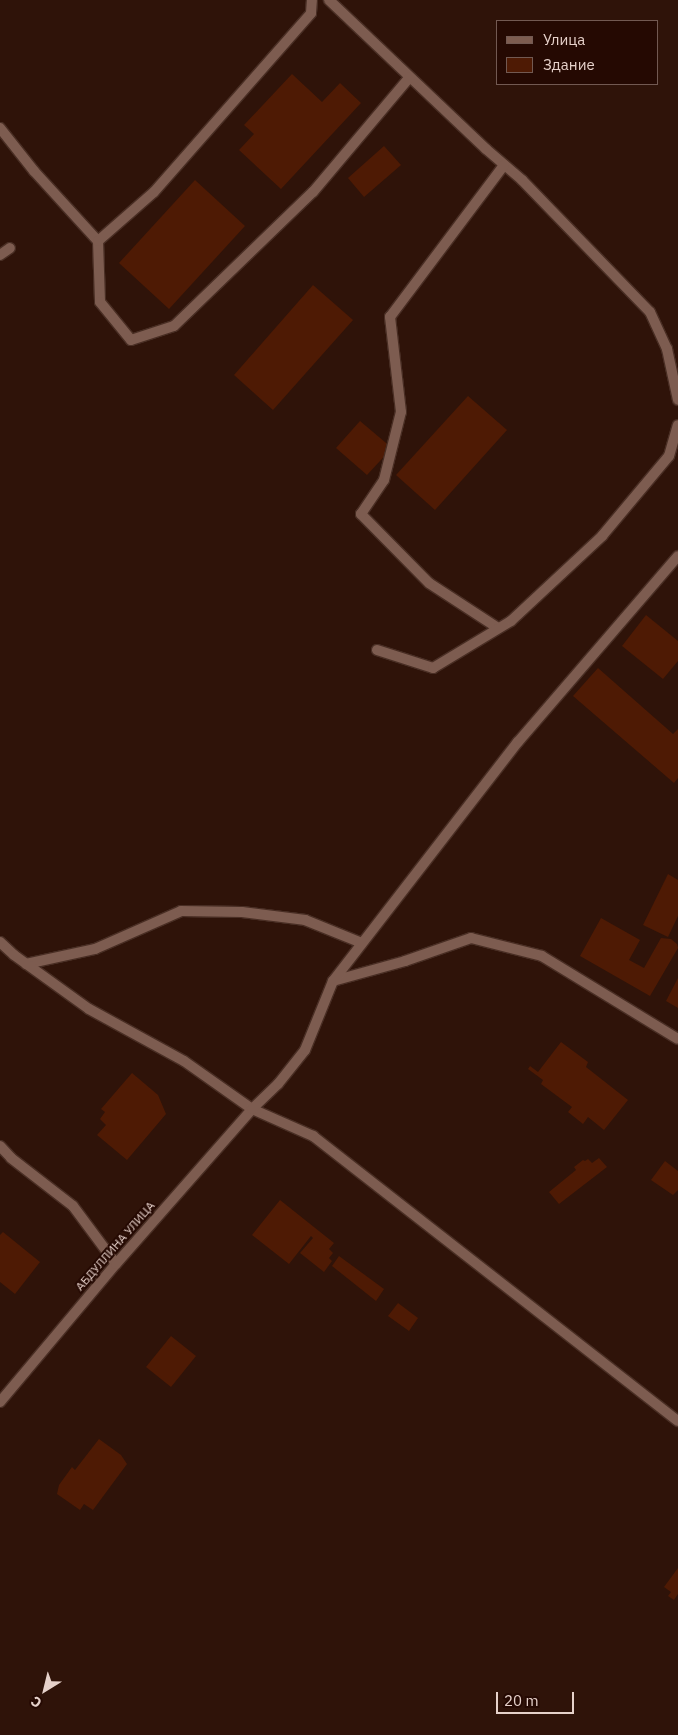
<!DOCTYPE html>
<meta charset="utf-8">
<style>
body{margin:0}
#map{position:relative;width:678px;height:1735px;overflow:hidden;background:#2f1309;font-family:"IBM Plex Sans",sans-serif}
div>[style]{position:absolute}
.building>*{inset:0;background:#4e1a04}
.roads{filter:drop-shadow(1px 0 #492e24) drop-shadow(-1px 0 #492e24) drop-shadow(0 1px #492e24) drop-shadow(0 -1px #492e24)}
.service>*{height:10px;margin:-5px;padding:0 5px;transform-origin:5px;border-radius:5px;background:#7d5c50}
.minor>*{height:10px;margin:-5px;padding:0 5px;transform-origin:5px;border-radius:5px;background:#7d5c50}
span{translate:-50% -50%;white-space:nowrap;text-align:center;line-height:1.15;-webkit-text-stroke:4px #250902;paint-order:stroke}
.street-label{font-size:12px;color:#e6d1ca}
.legend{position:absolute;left:496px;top:20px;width:162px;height:65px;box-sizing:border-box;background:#250902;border:1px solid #725952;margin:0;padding:6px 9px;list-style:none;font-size:15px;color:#e6d1ca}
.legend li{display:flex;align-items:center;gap:10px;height:25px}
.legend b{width:25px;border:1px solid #725952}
.north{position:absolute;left:20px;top:1665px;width:50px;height:50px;-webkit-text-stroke:4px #250902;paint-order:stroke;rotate:216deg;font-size:14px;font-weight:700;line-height:20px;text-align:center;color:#e6d1ca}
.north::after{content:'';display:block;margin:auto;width:18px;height:22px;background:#e6d1ca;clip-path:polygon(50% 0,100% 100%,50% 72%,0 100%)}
.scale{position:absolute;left:496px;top:1692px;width:78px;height:22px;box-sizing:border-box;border:2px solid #e6d1ca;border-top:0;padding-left:6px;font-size:15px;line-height:18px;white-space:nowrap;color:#e6d1ca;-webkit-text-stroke:4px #250902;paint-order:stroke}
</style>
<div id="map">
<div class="building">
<div style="clip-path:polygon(292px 74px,322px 102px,340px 83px,361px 103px,281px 189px,239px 150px,254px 134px,244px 125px)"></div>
<div style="clip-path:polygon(384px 146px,401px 165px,364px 197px,348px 178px)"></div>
<div style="clip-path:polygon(195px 180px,245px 226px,169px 309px,119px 263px)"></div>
<div style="clip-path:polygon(313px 285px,353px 320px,273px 410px,234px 375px)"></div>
<div style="clip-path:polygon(468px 396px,507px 430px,435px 510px,396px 475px)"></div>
<div style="clip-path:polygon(360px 421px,392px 448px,367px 475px,336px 448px)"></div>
<div style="clip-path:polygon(646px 615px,678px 641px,678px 661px,663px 679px,622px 646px)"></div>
<div style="clip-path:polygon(598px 668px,673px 734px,678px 729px,678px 778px,674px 783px,573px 696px)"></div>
<div style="clip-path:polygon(668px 874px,678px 880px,678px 916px,668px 937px,643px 925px)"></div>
<div style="clip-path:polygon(601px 918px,640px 940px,629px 960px,644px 968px,661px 938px,671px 939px,677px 944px,678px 948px,650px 996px,580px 956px)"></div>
<div style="clip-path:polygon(678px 978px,678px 1008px,666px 1001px)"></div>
<div style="clip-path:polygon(561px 1042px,588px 1062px,586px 1067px,628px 1100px,604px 1130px,588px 1117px,583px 1124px,568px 1112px,572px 1107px,541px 1084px,543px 1080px,528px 1069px,530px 1066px,538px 1072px)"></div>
<div style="clip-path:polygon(132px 1073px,158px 1095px,166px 1114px,127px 1160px,97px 1135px,106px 1125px,100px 1119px,105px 1112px,101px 1109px)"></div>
<div style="clip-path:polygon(599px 1158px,607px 1167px,559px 1204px,549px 1192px,576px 1170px,574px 1167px,583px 1160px,585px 1161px,588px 1159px,592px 1163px)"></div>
<div style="clip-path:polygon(665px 1161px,678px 1171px,678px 1190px,673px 1195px,651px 1180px)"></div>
<div style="clip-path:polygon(280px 1200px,334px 1243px,329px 1249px,333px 1253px,329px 1258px,332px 1261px,324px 1272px,300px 1253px,313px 1238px,311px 1236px,289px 1264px,252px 1235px)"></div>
<div style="clip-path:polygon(3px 1232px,40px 1262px,15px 1294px,0 1282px,0 1235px)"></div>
<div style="clip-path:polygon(339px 1256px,384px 1289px,376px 1301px,332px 1266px)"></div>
<div style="clip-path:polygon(398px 1303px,418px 1318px,409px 1331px,388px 1316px)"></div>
<div style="clip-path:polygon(171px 1336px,196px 1356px,171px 1387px,146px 1367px)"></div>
<div style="clip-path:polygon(99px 1439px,121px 1455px,127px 1464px,93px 1510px,84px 1504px,80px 1510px,57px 1494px,59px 1485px,72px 1467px,75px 1470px)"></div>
<div style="clip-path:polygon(678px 1568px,678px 1594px,674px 1600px,668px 1596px,671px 1592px,664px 1587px)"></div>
</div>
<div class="roads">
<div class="service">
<div style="left:329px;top:0;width:216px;rotate:43.5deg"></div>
<div style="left:486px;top:149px;width:48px;rotate:40.7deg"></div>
<div style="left:522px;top:180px;width:184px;rotate:45.9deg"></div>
<div style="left:650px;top:312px;width:41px;rotate:65.3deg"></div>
<div style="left:667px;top:349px;width:52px;rotate:77.8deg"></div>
<div style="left:0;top:128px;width:55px;rotate:51.7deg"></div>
<div style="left:34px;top:171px;width:95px;rotate:47.6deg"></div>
<div style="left:98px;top:241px;width:61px;rotate:88.1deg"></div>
<div style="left:100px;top:302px;width:49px;rotate:50.8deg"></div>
<div style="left:131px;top:340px;width:45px;rotate:-18deg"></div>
<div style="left:174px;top:326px;width:193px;rotate:-44deg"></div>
<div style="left:313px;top:192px;width:150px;rotate:-49.9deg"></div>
<div style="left:98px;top:241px;width:74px;rotate:-41.2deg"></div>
<div style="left:154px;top:192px;width:238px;rotate:-48.7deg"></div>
<div style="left:311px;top:13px;width:13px;rotate:-86deg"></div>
<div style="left:0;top:255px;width:12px;rotate:-35deg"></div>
<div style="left:498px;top:628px;width:82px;rotate:-146.9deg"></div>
<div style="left:429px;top:583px;width:97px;rotate:-134.6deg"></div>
<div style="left:361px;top:514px;width:41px;rotate:-55.9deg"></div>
<div style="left:384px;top:480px;width:70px;rotate:-76deg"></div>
<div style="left:401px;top:412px;width:96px;rotate:-96.6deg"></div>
<div style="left:390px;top:317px;width:190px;rotate:-53.1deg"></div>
<div style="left:377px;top:650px;width:59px;rotate:17.8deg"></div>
<div style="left:433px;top:668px;width:91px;rotate:-31.1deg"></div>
<div style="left:511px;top:621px;width:125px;rotate:-43deg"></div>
<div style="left:602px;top:536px;width:104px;rotate:-50.1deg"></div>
<div style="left:669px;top:456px;width:32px;rotate:-74deg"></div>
<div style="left:26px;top:964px;width:71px;rotate:-12.3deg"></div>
<div style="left:95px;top:949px;width:94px;rotate:-23.8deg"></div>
<div style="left:181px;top:911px;width:61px;rotate:0.9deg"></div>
<div style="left:242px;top:912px;width:64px;rotate:7.2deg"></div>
<div style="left:305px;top:920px;width:61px;rotate:22deg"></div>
<div style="left:333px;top:981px;width:75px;rotate:-15.5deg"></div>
<div style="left:405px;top:961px;width:70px;rotate:-19.2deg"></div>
<div style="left:471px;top:938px;width:73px;rotate:14.2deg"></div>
<div style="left:542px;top:956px;width:159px;rotate:31.4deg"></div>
</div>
<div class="minor">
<div style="left:0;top:942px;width:19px;rotate:43deg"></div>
<div style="left:14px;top:955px;width:92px;rotate:35.8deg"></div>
<div style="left:89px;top:1009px;width:108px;rotate:28.7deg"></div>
<div style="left:184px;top:1061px;width:83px;rotate:35.2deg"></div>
<div style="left:252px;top:1109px;width:67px;rotate:23.9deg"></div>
<div style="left:313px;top:1136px;width:463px;rotate:38deg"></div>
<div style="left:0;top:1146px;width:16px;rotate:47deg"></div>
<div style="left:11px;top:1158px;width:78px;rotate:37.7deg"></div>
<div style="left:73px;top:1206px;width:72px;rotate:53.4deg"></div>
<div style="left:0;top:1402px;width:180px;rotate:-50deg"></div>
<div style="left:116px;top:1264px;width:206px;rotate:-48.7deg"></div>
<div style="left:252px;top:1109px;width:36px;rotate:-44deg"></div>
<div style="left:278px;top:1084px;width:43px;rotate:-51.5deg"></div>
<div style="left:305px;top:1050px;width:74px;rotate:-67.9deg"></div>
<div style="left:333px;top:981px;width:302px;rotate:-52.3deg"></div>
<div style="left:518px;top:742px;width:245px;rotate:-49.3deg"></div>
</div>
</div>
<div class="street-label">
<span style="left:115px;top:1246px;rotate:-49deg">АБДУЛЛИНА УЛИЦА</span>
</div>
<ul class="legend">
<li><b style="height:6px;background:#7d5c50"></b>Улица</li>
<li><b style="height:14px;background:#4e1a04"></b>Здание</li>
</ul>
<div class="north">С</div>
<div class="scale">20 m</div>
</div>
